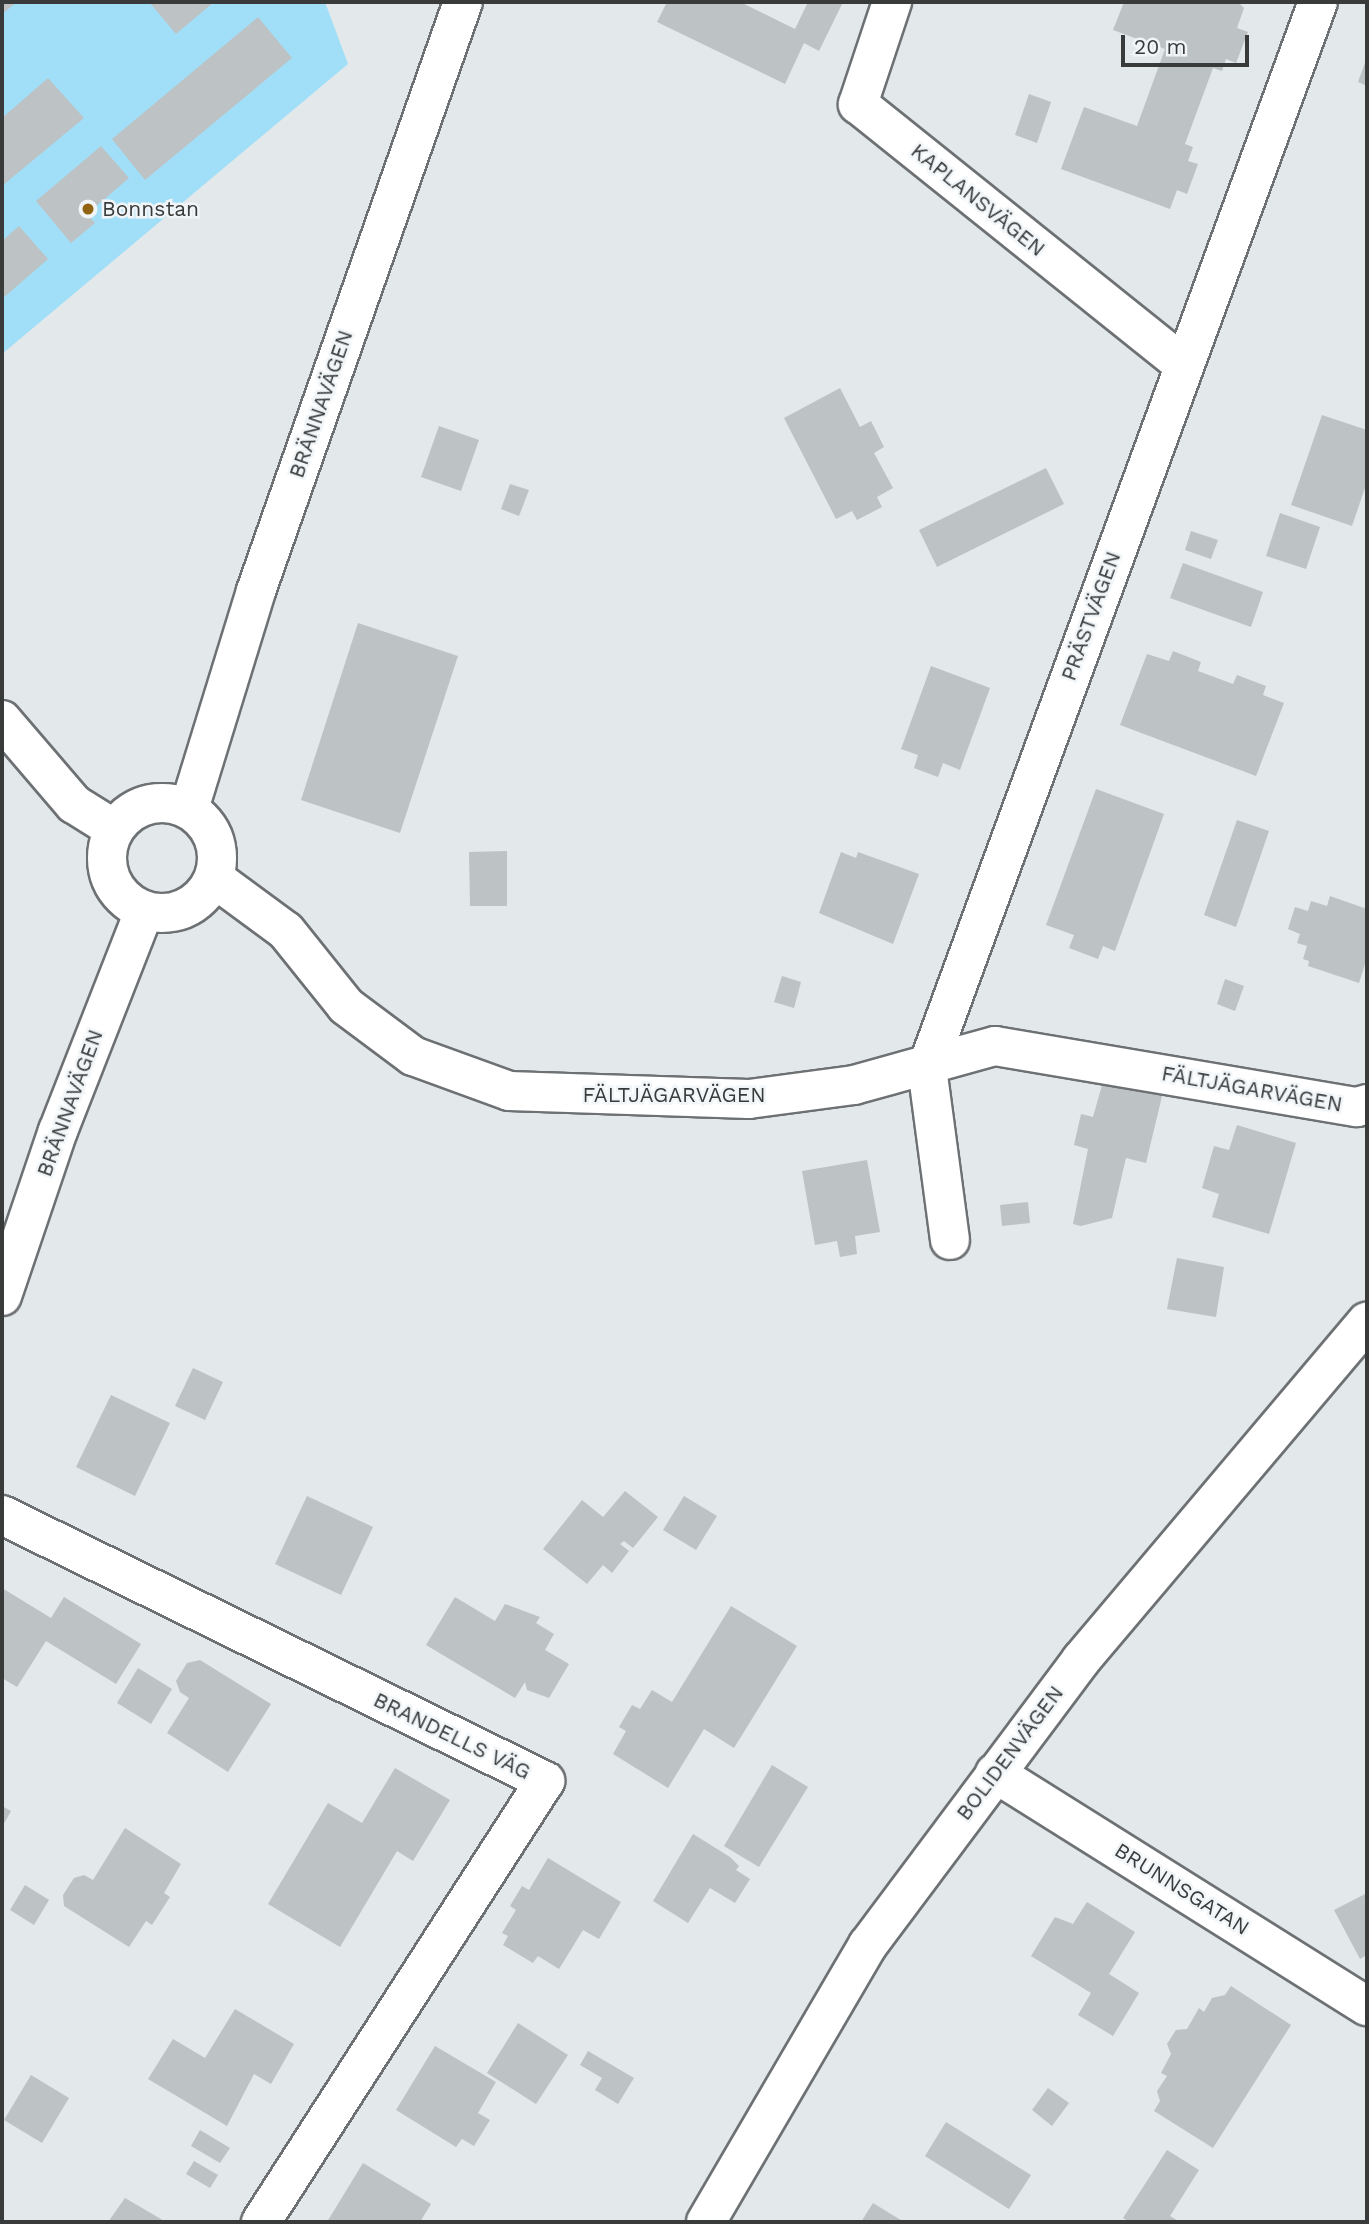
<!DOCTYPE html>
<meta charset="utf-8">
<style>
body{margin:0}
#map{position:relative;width:1369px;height:2224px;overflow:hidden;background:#e3e8ea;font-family:"Work Sans",sans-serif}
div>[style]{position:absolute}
.green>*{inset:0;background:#a1dff9}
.building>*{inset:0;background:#bdc2c4}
.roads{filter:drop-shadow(2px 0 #6d7173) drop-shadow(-2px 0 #6d7173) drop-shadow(0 2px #6d7173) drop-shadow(0 -2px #6d7173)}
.street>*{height:38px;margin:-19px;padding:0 19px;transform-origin:19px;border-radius:19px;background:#fff}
.street>.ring{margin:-19px;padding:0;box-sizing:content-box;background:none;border:38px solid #fff;border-radius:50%}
.secondary>*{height:38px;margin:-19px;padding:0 19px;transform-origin:19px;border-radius:19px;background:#fff}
.dots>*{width:19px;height:19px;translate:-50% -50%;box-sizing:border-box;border:4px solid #f1f5f8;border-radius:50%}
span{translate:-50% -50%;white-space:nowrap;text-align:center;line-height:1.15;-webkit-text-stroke:5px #f1f5f8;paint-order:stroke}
.street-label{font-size:21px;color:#393b3b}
.poi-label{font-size:21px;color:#393b3b}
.left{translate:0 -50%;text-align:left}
.frame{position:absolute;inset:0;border:4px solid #393b3b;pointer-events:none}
.scale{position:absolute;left:1121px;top:35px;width:128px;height:32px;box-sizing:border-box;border:4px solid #393b3b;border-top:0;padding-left:9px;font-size:21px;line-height:24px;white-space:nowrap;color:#393b3b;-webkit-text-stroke:5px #f1f5f8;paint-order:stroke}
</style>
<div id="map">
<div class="green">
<div style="clip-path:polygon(2px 2px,325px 2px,348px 64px,2px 354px)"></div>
</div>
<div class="building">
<div style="clip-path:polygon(2px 2px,17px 2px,2px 14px)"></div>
<div style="clip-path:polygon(149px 2px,214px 2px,176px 34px)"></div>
<div style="clip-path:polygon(667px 2px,740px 2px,795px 29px,808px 2px,843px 2px,819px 51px,804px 43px,785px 84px,657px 22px)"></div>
<div style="clip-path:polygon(1124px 2px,1238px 2px,1244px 8px,1237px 28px,1248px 32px,1236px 63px,1226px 59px,1222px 71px,1213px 68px,1185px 144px,1193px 147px,1188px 161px,1198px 164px,1187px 194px,1177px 190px,1170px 209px,1061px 169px,1084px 107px,1137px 126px,1165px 49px,1113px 30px)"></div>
<div style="clip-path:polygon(258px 17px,292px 58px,145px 180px,112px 139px)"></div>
<div style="clip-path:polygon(1367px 57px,1367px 86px,1358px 82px)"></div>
<div style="clip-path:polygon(48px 78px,84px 118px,2px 186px,2px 118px)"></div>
<div style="clip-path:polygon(1029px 94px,1051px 102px,1037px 143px,1015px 135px)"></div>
<div style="clip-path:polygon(101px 146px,129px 178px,87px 214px,95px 223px,71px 243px,36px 201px)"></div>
<div style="clip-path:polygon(19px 226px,48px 259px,2px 299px,2px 241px)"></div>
<div style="clip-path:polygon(840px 388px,860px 427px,871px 421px,884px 447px,874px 453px,893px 488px,877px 497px,882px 507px,857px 520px,852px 511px,836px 519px,784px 418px)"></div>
<div style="clip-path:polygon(1322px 415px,1367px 430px,1367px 482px,1352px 526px,1291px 505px)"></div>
<div style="clip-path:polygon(439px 426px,479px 440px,461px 491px,421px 477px)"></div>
<div style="clip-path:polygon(1046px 468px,1064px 504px,937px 567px,919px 530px)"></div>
<div style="clip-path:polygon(510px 484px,529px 490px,519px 516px,501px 509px)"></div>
<div style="clip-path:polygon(1280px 513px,1320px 527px,1306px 569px,1266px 556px)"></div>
<div style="clip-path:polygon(1191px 531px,1218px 540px,1211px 559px,1185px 550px)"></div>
<div style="clip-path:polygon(1183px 563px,1263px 592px,1251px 627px,1170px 598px)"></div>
<div style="clip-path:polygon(358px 623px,458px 656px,400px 833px,301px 800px)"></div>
<div style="clip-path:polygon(1173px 651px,1201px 662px,1198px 671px,1233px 684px,1237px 675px,1266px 686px,1263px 695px,1284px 703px,1256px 776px,1120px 725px,1147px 654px,1169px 661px)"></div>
<div style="clip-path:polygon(931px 666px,990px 688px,960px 770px,943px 763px,938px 777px,914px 768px,918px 755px,901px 749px)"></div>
<div style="clip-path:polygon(1096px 789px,1164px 814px,1115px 951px,1103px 946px,1098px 959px,1069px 948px,1074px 935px,1046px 925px)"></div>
<div style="clip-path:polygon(1237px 820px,1269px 831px,1236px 927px,1204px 915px)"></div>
<div style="clip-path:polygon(507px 851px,507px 906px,470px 906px,469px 852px)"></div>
<div style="clip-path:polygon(841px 852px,856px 858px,858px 852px,919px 874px,893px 944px,819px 913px)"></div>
<div style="clip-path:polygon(1330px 896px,1367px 909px,1367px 958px,1359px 983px,1308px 966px,1309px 961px,1303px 959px,1307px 946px,1297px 943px,1300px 934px,1288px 929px,1295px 907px,1308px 911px,1311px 901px,1327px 906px)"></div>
<div style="clip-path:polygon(782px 976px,801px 982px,794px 1008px,774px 1002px)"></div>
<div style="clip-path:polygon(1225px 979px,1244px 986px,1235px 1011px,1217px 1004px)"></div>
<div style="clip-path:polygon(1104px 1078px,1163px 1092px,1146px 1163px,1126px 1158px,1112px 1218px,1081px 1226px,1073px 1224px,1088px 1149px,1074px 1145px,1081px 1114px,1093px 1117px)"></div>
<div style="clip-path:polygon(1237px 1125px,1296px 1143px,1269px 1234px,1212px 1217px,1219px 1194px,1202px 1188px,1214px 1146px,1229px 1150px)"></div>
<div style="clip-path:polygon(867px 1160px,880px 1232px,855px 1236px,857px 1254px,840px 1257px,837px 1241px,815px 1245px,802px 1171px)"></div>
<div style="clip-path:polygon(1028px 1202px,1030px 1223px,1002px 1226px,1000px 1205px)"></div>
<div style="clip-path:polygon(1177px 1258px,1224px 1267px,1216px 1317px,1167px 1309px)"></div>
<div style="clip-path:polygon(193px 1368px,223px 1382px,205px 1420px,175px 1406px)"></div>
<div style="clip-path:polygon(111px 1395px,170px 1423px,135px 1496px,76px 1467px)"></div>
<div style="clip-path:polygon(625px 1491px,658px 1517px,633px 1548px,624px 1541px,620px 1544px,629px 1551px,612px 1573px,603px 1565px,587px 1584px,543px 1549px,582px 1500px,603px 1517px)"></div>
<div style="clip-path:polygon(307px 1496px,373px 1527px,341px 1595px,275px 1564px)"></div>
<div style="clip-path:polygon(684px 1496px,717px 1516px,696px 1550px,663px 1530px)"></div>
<div style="clip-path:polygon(2px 1588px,51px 1618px,64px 1597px,141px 1644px,116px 1684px,46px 1641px,17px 1687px,2px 1678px)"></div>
<div style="clip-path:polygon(455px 1597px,495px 1621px,505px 1604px,540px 1617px,536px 1623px,554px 1634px,545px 1650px,569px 1664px,549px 1698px,527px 1690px,525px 1682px,515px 1698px,426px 1645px)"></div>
<div style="clip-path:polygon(731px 1606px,797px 1646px,734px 1748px,704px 1729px,668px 1788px,613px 1754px,626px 1731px,619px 1727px,632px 1705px,640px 1709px,652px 1690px,672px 1702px)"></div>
<div style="clip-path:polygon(200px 1660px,271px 1704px,228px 1772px,167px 1733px,189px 1698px,180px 1692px,176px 1681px,187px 1663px)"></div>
<div style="clip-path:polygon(138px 1668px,172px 1689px,151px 1724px,117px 1703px)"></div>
<div style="clip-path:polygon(772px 1765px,808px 1787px,759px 1867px,724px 1846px)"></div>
<div style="clip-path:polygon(395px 1768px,450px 1800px,413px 1861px,397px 1851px,340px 1947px,268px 1904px,328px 1803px,362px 1823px)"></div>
<div style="clip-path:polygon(2px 1806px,11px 1811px,2px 1827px)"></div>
<div style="clip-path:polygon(125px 1828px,181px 1864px,164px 1893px,170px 1897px,152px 1925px,146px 1921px,129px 1947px,64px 1906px,63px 1895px,74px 1878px,84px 1875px,93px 1880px)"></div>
<div style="clip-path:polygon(693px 1834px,730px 1857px,739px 1866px,736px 1870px,750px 1879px,735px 1903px,710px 1888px,688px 1923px,653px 1901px)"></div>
<div style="clip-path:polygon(548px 1858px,621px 1902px,599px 1939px,583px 1930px,559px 1969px,538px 1956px,533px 1963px,503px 1945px,508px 1936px,502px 1933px,516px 1910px,510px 1906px,522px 1886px,529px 1890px)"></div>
<div style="clip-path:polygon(25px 1885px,49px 1900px,34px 1925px,10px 1910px)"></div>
<div style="clip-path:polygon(1367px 1893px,1367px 1955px,1360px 1959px,1334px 1910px)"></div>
<div style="clip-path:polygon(1087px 1902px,1135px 1932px,1109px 1974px,1139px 1993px,1113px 2036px,1078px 2015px,1091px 1993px,1031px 1956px,1055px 1917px,1073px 1924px)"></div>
<div style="clip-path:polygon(1231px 1986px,1291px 2025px,1213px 2148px,1154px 2111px,1160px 2101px,1157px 2091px,1167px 2076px,1161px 2073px,1171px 2054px,1167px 2044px,1176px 2030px,1187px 2029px,1199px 2008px,1204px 2012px,1212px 1998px,1225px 1995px)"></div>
<div style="clip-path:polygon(235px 2009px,294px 2044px,271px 2084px,254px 2074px,227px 2126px,148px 2079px,173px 2039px,205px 2058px)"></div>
<div style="clip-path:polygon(518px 2023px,568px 2055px,536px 2104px,487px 2073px)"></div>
<div style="clip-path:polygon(435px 2046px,496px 2082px,478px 2113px,490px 2120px,474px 2146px,462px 2139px,456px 2147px,396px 2110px)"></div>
<div style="clip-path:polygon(588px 2051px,634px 2078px,618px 2104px,595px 2090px,602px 2078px,580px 2065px)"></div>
<div style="clip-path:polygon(31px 2075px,69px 2098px,42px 2143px,4px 2120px)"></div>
<div style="clip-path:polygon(1048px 2088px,1069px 2103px,1052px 2126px,1032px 2110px)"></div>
<div style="clip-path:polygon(946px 2122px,1031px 2175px,1009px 2209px,925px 2156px)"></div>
<div style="clip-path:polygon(200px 2130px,230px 2148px,220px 2163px,191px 2146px)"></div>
<div style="clip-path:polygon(1167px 2150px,1199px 2170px,1170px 2216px,1180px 2222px,1130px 2222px,1123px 2218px)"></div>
<div style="clip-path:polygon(194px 2161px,218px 2175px,210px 2188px,186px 2174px)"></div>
<div style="clip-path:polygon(363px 2163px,431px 2204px,420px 2222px,327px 2222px)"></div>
<div style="clip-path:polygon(125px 2198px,166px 2222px,108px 2222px)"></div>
<div style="clip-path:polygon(873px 2203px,904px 2222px,861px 2222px)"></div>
</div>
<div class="roads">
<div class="street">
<div style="left:892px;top:2px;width:108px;rotate:108.4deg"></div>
<div style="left:858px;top:104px;width:415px;rotate:38.7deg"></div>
<div style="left:2px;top:720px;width:111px;rotate:49.4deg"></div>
<div style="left:74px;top:804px;width:47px;rotate:32deg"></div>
<div class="ring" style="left:107px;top:803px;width:72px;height:72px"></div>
<div style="left:189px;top:809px;width:228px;rotate:-72.9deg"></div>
<div style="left:256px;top:591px;width:624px;rotate:-70.64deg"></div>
<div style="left:214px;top:878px;width:89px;rotate:36.4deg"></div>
<div style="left:286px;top:931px;width:96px;rotate:51.3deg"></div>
<div style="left:346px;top:1006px;width:84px;rotate:36.7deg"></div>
<div style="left:413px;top:1056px;width:102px;rotate:20deg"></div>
<div style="left:509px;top:1091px;width:240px;rotate:1.9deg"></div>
<div style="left:749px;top:1099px;width:106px;rotate:-7.6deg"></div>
<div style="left:854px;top:1085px;width:146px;rotate:-15.5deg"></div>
<div style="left:995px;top:1046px;width:367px;rotate:9.6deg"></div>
<div style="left:1357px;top:1107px;width:10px;rotate:-17deg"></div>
<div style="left:950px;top:1240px;width:174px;rotate:-97.6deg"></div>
<div style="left:927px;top:1068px;width:1135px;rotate:-69.86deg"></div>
<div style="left:2px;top:1296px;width:174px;rotate:-71.3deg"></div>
<div style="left:58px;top:1131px;width:236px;rotate:-68.6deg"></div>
<div style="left:2px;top:1515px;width:605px;rotate:26.1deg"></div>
<div style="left:545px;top:1781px;width:525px;rotate:122.78deg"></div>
<div style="left:995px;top:1773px;width:439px;rotate:32.1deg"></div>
</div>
<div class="secondary">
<div style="left:706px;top:2222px;width:321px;rotate:-59.7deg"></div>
<div style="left:868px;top:1945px;width:356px;rotate:-53.2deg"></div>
<div style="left:1081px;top:1660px;width:443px;rotate:-49.8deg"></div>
</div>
</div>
<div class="dots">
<div style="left:88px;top:209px;background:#926411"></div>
</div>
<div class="street-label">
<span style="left:978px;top:200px;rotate:39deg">KAPLANSVÄGEN</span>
<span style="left:321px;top:404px;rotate:-71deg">BRÄNNAVÄGEN</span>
<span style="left:1091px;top:616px;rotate:-70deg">PRÄSTVÄGEN</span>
<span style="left:1252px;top:1089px;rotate:10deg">FÄLTJÄGARVÄGEN</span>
<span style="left:674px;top:1095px">FÄLTJÄGARVÄGEN</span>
<span style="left:70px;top:1103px;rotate:-70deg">BRÄNNAVÄGEN</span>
<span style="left:452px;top:1736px;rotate:26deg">BRANDELLS VÄG</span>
<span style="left:1010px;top:1753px;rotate:-53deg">BOLIDENVÄGEN</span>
<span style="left:1182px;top:1889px;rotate:32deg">BRUNNSGATAN</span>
</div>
<div class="poi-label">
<span class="left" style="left:102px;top:209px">Bonnstan</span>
</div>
<div class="frame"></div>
<div class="scale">20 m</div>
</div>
